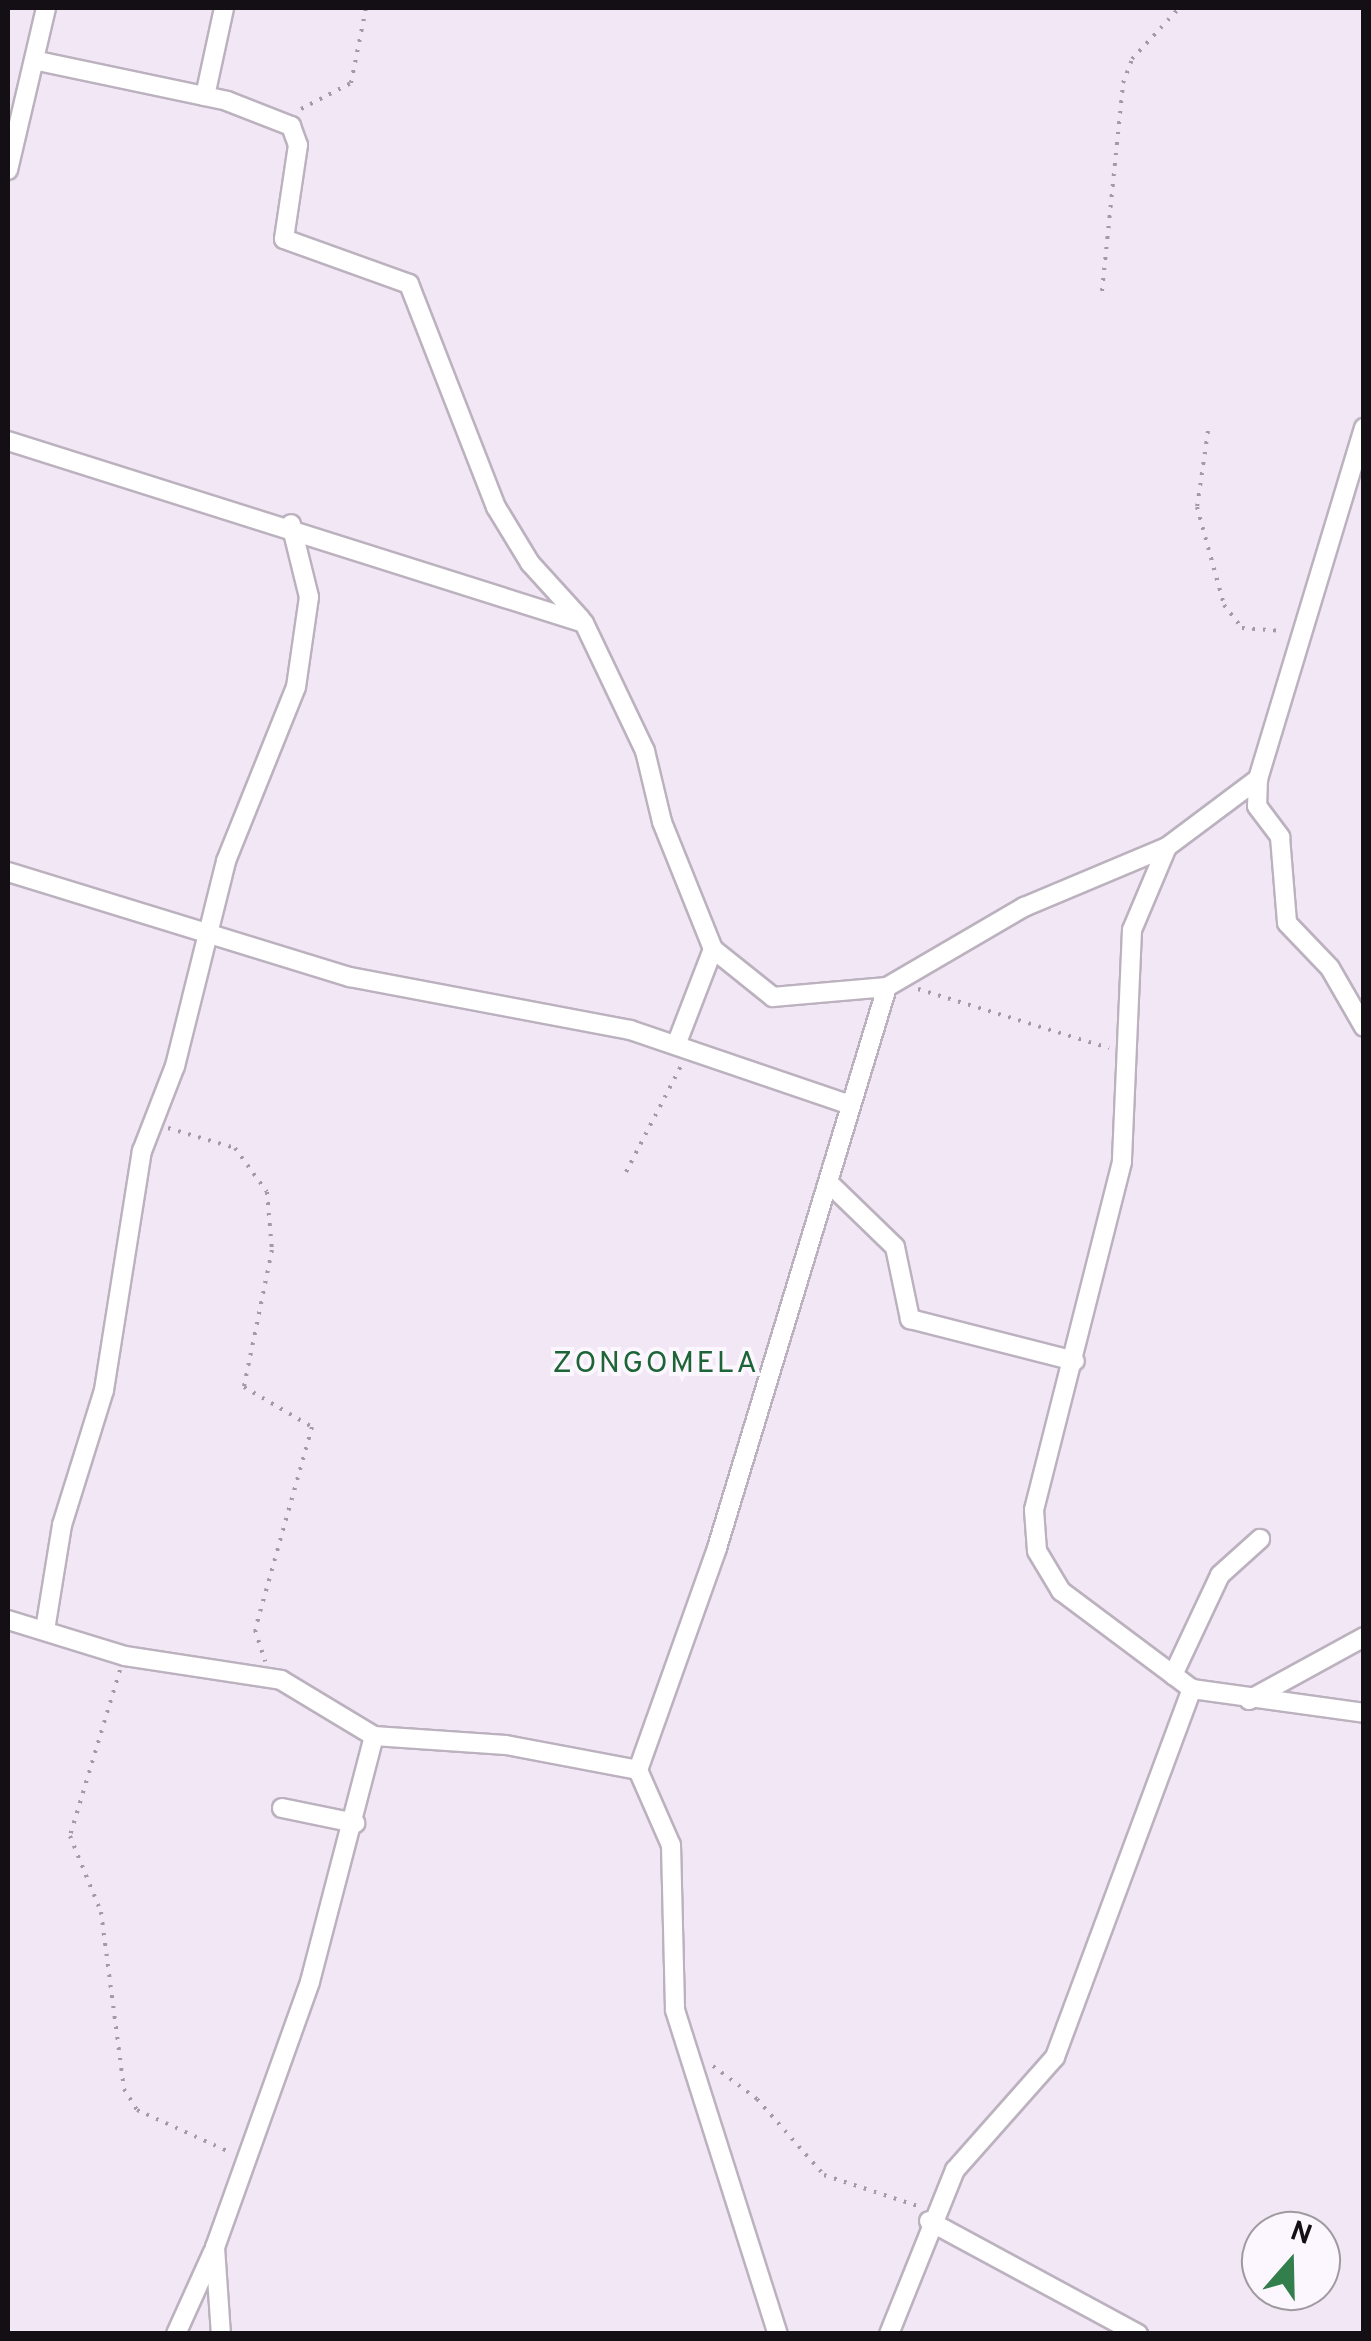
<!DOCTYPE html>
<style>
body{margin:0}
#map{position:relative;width:1371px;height:2341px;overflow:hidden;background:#f2e7f4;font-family:Overpass,sans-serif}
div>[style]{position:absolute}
.path>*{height:4px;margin-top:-2px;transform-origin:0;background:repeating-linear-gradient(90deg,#a39aa5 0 2.5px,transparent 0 10.5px)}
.roads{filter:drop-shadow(2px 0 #bcb2bf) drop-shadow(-2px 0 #bcb2bf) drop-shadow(0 2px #bcb2bf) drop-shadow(0 -2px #bcb2bf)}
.street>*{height:18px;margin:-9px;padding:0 9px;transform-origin:9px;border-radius:9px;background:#fff}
span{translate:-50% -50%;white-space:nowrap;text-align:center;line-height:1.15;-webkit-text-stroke:8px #fcf6fe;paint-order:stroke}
.quarter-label{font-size:30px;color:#1d6437;letter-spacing:2.5px}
.frame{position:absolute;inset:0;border:10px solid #130f14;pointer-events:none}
.north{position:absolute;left:1241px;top:2211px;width:100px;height:100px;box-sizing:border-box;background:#fcf6fe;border:2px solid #9f9aa0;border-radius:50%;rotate:20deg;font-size:28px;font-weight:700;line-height:40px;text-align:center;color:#130f14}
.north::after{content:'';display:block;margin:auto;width:35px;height:45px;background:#327e4c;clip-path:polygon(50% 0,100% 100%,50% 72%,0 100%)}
</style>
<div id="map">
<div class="path">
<div style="left:301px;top:109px;width:56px;rotate:-27.5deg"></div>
<div style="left:351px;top:83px;width:76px;rotate:-78.7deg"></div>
<div style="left:1102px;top:291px;width:209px;rotate:-84.2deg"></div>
<div style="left:1123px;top:83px;width:26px;rotate:-69deg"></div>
<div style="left:1132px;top:59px;width:69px;rotate:-47.3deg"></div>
<div style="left:1208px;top:431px;width:77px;rotate:98.2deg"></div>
<div style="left:1197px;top:507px;width:102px;rotate:74.6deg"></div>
<div style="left:1224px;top:605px;width:29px;rotate:52deg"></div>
<div style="left:1242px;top:628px;width:42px;rotate:4.1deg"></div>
<div style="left:918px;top:989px;width:200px;rotate:17.2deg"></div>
<div style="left:168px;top:1128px;width:70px;rotate:16.6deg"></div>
<div style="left:235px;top:1148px;width:54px;rotate:54deg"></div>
<div style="left:267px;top:1192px;width:58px;rotate:85.1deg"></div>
<div style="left:272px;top:1250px;width:140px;rotate:101.6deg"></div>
<div style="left:244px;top:1387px;width:79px;rotate:30.5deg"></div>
<div style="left:312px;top:1427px;width:211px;rotate:105.7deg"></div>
<div style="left:255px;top:1630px;width:33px;rotate:72deg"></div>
<div style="left:626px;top:1172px;width:119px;rotate:-62.6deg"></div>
<div style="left:120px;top:1670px;width:173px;rotate:106.8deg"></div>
<div style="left:70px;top:1836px;width:82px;rotate:67.8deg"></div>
<div style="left:101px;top:1912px;width:178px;rotate:82.6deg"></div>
<div style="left:124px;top:2089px;width:25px;rotate:58deg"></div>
<div style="left:137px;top:2110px;width:104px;rotate:24.4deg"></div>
<div style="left:713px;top:2066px;width:55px;rotate:36.9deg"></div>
<div style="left:757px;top:2099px;width:101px;rotate:48.6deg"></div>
<div style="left:824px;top:2175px;width:99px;rotate:18.3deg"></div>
</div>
<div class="roads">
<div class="street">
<div style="left:38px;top:61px;width:193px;rotate:11.9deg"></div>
<div style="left:227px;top:101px;width:69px;rotate:21.3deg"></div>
<div style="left:291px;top:126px;width:20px;rotate:70deg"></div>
<div style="left:298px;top:145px;width:95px;rotate:98.5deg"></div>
<div style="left:284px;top:239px;width:133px;rotate:19.8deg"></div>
<div style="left:409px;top:284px;width:239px;rotate:68.7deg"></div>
<div style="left:496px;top:507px;width:66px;rotate:58.7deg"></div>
<div style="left:530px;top:563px;width:76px;rotate:47.7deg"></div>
<div style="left:205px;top:96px;width:90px;rotate:-77.8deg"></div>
<div style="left:8px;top:170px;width:166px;rotate:-76.8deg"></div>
<div style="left:8px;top:441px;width:604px;rotate:17.54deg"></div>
<div style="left:584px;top:623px;width:142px;rotate:64.5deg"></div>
<div style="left:645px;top:751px;width:73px;rotate:76.5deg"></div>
<div style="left:662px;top:822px;width:137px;rotate:68.1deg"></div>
<div style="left:713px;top:949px;width:77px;rotate:38.7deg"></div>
<div style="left:773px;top:997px;width:114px;rotate:-5deg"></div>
<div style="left:1258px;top:779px;width:27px;rotate:92deg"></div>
<div style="left:1257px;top:806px;width:39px;rotate:53deg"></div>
<div style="left:1280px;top:837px;width:86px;rotate:85.3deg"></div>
<div style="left:1287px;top:923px;width:62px;rotate:46.3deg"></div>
<div style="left:1330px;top:968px;width:68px;rotate:60deg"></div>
<div style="left:1167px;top:847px;width:90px;rotate:112.9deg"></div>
<div style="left:1132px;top:930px;width:232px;rotate:92.5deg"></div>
<div style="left:1122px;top:1162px;width:359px;rotate:104.2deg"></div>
<div style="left:1034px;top:1510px;width:41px;rotate:85.8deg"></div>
<div style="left:1037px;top:1551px;width:47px;rotate:59deg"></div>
<div style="left:1061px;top:1591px;width:164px;rotate:36.8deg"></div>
<div style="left:1192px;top:1689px;width:174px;rotate:7.9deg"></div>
<div style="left:8px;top:872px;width:358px;rotate:17.1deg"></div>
<div style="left:350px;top:977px;width:285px;rotate:10.7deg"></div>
<div style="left:630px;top:1030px;width:227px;rotate:18.8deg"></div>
<div style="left:676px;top:1045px;width:103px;rotate:-68.9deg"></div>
<div style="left:829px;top:1183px;width:92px;rotate:44.1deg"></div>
<div style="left:895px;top:1247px;width:74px;rotate:78.2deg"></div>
<div style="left:910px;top:1319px;width:170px;rotate:14.3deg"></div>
<div style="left:8px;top:1620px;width:122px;rotate:17.1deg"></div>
<div style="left:125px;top:1656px;width:158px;rotate:8.7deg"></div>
<div style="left:281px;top:1680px;width:109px;rotate:31.1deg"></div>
<div style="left:374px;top:1736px;width:254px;rotate:104.6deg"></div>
<div style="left:310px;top:1982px;width:282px;rotate:109.7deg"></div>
<div style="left:215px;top:2247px;width:87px;rotate:86.1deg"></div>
<div style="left:45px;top:1630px;width:106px;rotate:-80.8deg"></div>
<div style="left:62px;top:1525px;width:141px;rotate:-72.7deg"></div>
<div style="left:104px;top:1390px;width:242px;rotate:-81deg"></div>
<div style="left:142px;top:1151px;width:91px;rotate:-68.8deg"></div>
<div style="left:175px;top:1066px;width:211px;rotate:-76deg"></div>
<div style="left:226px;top:861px;width:188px;rotate:-68.1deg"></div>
<div style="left:296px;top:687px;width:91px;rotate:-81.8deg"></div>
<div style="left:309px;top:597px;width:75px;rotate:-103.9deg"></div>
<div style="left:1173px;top:1675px;width:110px;rotate:-64.8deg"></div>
<div style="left:1220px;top:1575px;width:54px;rotate:-42deg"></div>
<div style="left:1249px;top:1700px;width:131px;rotate:-28.7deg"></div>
<div style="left:374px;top:1736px;width:132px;rotate:3.9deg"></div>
<div style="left:506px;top:1745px;width:134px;rotate:10.7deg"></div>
<div style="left:638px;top:1770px;width:236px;rotate:-70.4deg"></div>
<div style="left:717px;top:1548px;width:586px;rotate:-73.14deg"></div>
<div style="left:887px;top:987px;width:159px;rotate:-30.3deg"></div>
<div style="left:1024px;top:907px;width:155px;rotate:-22.8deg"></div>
<div style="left:1167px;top:847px;width:114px;rotate:-36.8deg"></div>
<div style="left:1258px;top:779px;width:367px;rotate:-73.2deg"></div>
<div style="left:638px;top:1770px;width:82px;rotate:66.3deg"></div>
<div style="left:671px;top:1845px;width:165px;rotate:88.6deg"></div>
<div style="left:675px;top:2010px;width:340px;rotate:72.4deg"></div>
<div style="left:282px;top:1808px;width:75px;rotate:11.6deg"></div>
<div style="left:929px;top:2221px;width:238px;rotate:28.4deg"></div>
<div style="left:176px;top:2334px;width:90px;rotate:-65.7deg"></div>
<div style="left:889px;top:2334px;width:177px;rotate:-68.1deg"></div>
<div style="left:955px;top:2170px;width:151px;rotate:-48.5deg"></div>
<div style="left:1055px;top:2057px;width:393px;rotate:-69.6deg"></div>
</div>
</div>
<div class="quarter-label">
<span style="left:656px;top:1365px">ZONGOMELA</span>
</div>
<div class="frame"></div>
<div class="north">N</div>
</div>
